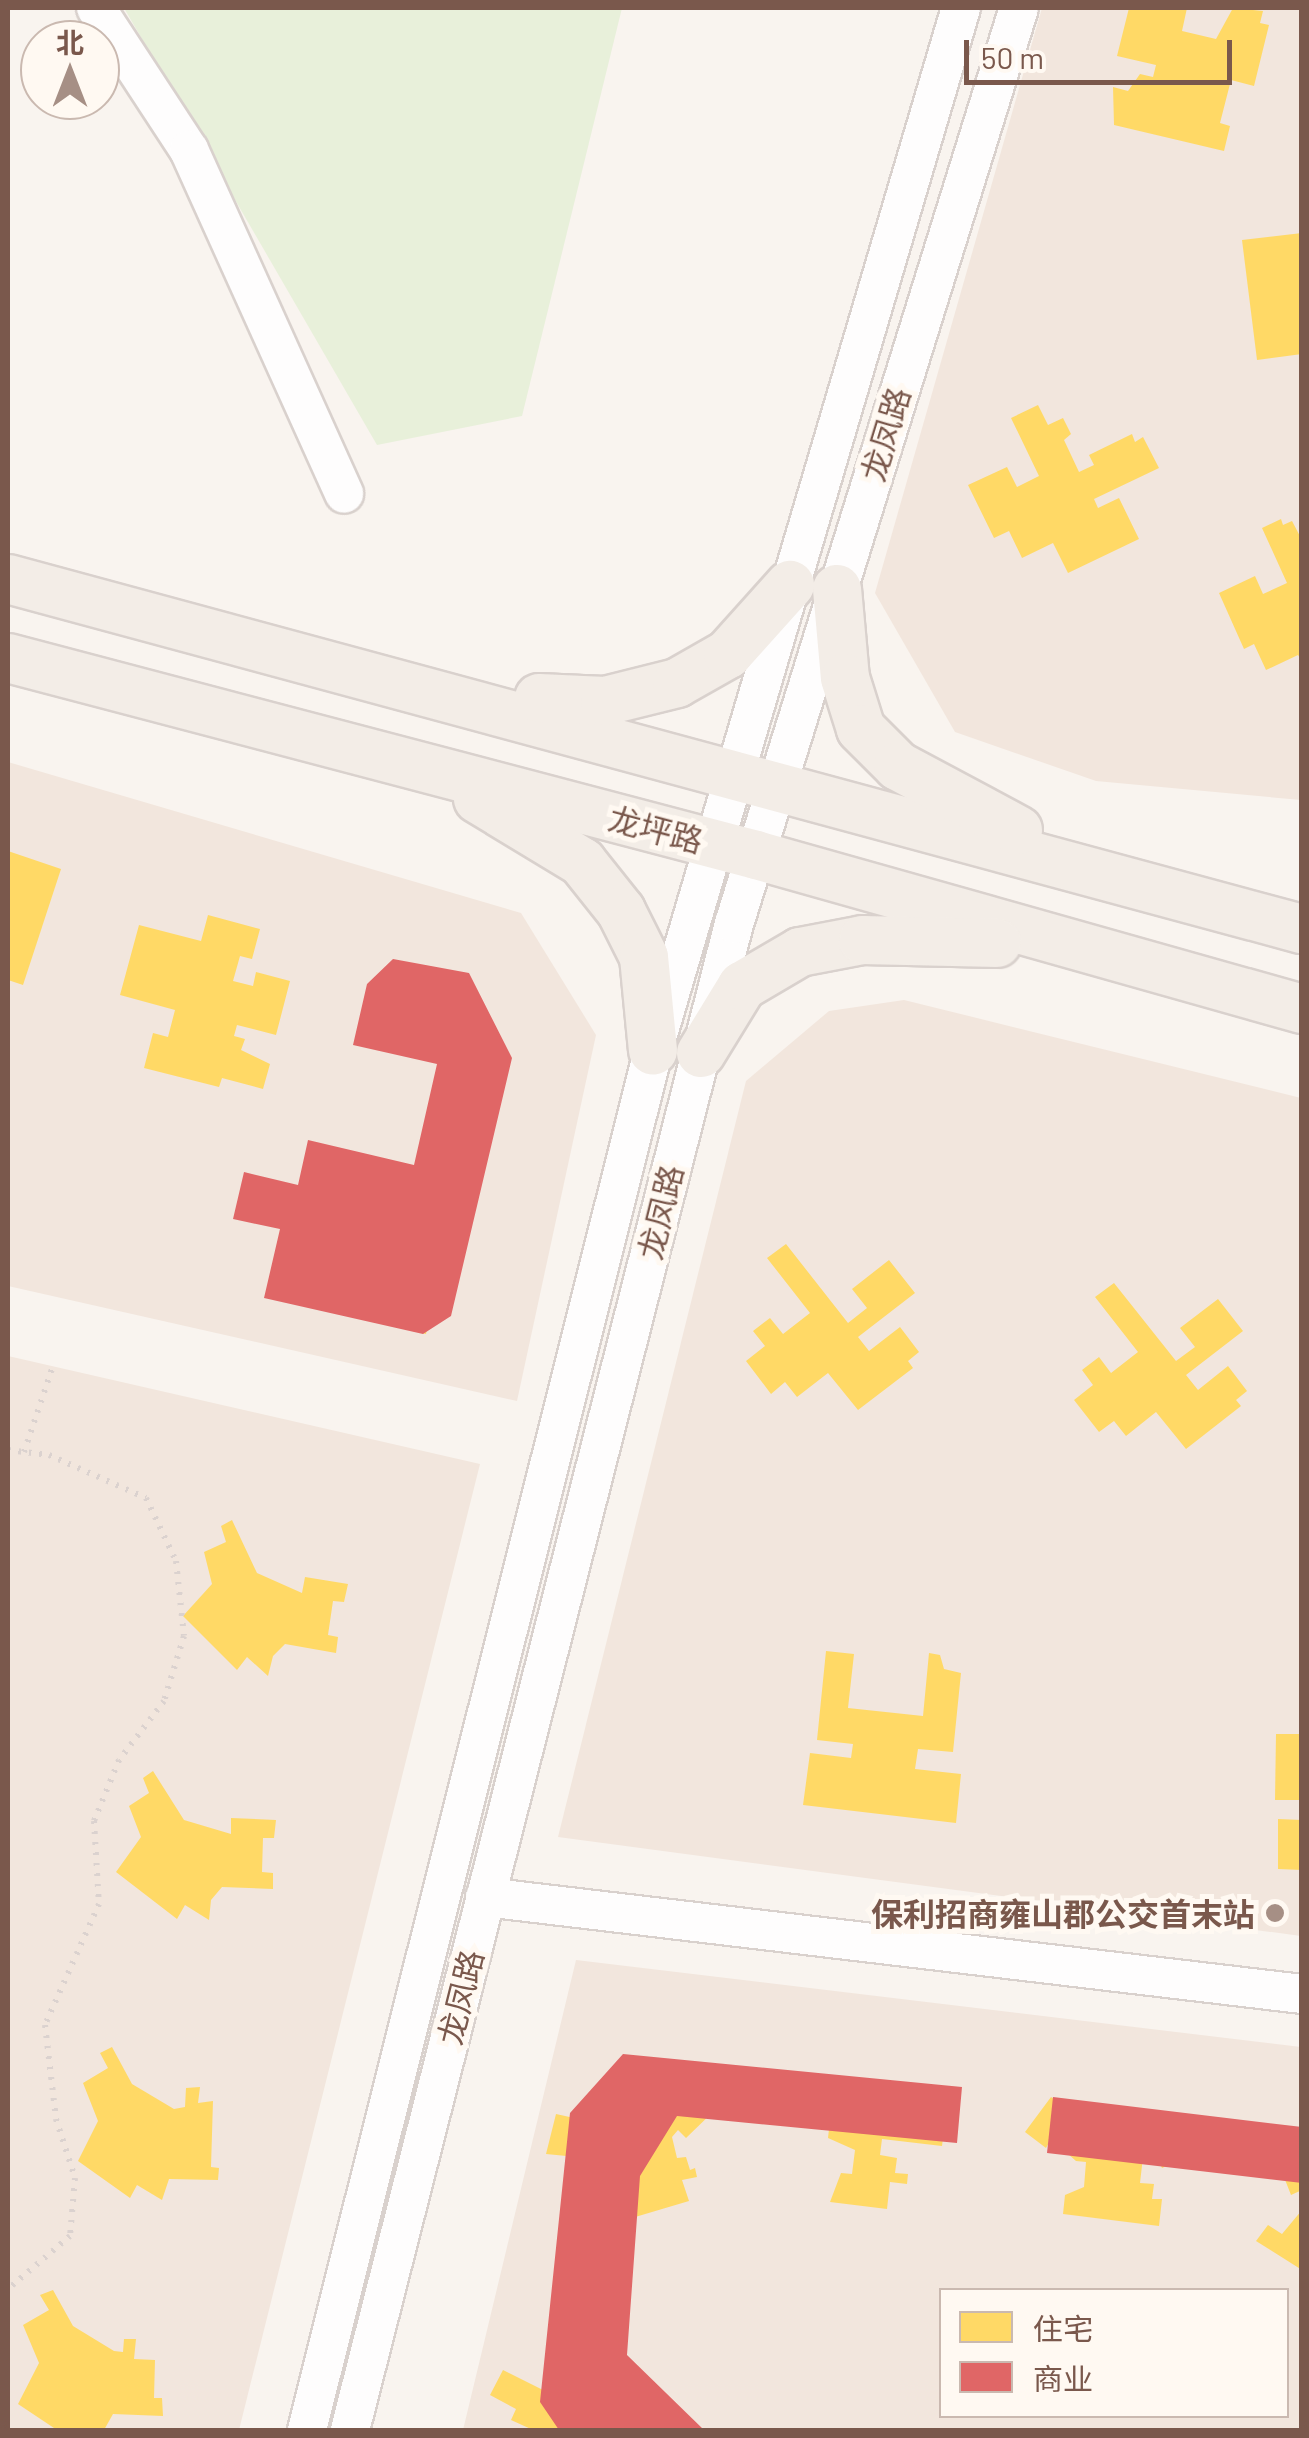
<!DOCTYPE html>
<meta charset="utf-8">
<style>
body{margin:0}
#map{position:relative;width:1309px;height:2438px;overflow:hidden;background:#f9f4ef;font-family:Barlow,"Noto Sans SC",sans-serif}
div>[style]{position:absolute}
.residential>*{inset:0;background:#f2e6dd}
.green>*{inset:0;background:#e8f0da}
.homes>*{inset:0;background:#ffd966}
.shops>*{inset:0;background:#e06666}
.path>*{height:6px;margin-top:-3px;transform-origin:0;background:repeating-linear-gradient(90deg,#dbd2cf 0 2.5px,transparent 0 10.5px)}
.roads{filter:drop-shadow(2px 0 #d9d1cd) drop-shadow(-2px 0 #d9d1cd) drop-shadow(0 2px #d9d1cd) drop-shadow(0 -2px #d9d1cd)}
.minor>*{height:38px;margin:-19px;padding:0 19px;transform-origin:19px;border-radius:19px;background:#fefdfd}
.major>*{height:48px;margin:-24px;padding:0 24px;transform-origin:24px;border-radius:24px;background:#f3ede7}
.dots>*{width:28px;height:28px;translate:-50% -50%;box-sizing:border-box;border:5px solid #fff9f2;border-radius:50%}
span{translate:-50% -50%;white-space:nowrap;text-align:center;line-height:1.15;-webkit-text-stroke:10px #fff9f2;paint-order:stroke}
.street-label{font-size:32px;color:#7a584c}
.poi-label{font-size:32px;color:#7a584c;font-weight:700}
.right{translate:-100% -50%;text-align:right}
.frame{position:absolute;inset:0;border:10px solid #7a584c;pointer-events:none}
.legend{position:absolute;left:939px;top:2288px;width:350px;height:130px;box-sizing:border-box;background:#fff9f2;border:2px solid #cab9b0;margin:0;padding:12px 18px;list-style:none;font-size:30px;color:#7a584c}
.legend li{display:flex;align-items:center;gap:20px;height:50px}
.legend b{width:50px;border:2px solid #cab9b0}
.north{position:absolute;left:20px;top:20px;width:100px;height:100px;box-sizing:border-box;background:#fff9f2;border:2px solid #cab9b0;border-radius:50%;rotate:0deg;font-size:28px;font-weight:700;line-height:40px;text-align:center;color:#7a584c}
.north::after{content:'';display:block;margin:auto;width:35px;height:45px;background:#a68f85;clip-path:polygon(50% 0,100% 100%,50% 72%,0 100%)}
.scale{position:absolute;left:964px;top:40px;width:268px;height:45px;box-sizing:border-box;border:5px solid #7a584c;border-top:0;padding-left:12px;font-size:30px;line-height:35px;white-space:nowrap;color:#7a584c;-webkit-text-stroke:8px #fff9f2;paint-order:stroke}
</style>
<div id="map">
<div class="residential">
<div style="clip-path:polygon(1042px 8px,1301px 8px,1301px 800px,1096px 781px,955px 732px,875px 593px)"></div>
<div style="clip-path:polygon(8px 762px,521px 913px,596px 1035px,517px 1401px,8px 1286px)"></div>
<div style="clip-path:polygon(904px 1000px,1301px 1098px,1301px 1936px,558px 1837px,746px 1081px,829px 1011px)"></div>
<div style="clip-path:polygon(8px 1356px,480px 1464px,239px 2430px,8px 2430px)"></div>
<div style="clip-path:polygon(evenodd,576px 1960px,1301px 2047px,1301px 2430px,463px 2430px,576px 1960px,942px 2290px,1286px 2290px,1286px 2416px,942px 2416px,942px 2290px)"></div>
</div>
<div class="green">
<div style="clip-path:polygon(124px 8px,622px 8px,522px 416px,377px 445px)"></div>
</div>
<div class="homes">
<div style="clip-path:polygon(1129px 8px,1187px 8px,1182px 31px,1216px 39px,1233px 8px,1263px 11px,1260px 23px,1269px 25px,1254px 86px,1231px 80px,1220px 123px,1230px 126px,1224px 151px,1114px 125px,1113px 87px,1128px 91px,1140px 74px,1153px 77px,1156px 65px,1117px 56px)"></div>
<div style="clip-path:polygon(1302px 233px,1302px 354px,1257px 360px,1242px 240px)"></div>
<div style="clip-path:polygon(1038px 405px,1048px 425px,1063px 418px,1071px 434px,1064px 440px,1079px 472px,1094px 465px,1089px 455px,1132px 434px,1135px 442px,1143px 437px,1159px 468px,1094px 499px,1098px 508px,1119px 498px,1139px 539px,1068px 573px,1053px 543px,1022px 558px,1009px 531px,994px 538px,968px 485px,1007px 467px,1017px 487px,1039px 476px,1011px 418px)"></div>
<div style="clip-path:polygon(1281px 519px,1283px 525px,1292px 521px,1302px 540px,1302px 661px,1298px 655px,1266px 670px,1254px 644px,1244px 649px,1219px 593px,1255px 576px,1263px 594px,1287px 583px,1262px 528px)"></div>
<div style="clip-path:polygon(8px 851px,61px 869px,23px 985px,8px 980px)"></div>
<div style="clip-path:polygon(208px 915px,260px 929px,252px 959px,240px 956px,233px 981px,253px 986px,256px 972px,290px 981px,276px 1035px,237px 1025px,234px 1036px,245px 1039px,241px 1050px,270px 1064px,263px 1089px,222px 1078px,219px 1087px,144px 1068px,153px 1033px,168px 1037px,175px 1010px,120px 995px,139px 925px,201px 941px)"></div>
<div style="clip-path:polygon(333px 1155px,349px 1159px,353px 1185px,372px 1190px,385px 1165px,415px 1178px,416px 1211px,393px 1206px,385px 1234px,449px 1250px,441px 1282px,413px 1275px,410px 1285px,422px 1288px,419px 1300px,432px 1304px,426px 1334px,316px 1308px,325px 1274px,340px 1277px,343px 1264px,353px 1267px,358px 1243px,338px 1238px,335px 1251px,324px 1248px,321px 1262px,291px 1255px,306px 1226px,293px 1223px,306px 1169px,328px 1174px)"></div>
<div style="clip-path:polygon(786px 1244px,848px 1323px,867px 1308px,852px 1289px,889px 1260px,915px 1293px,858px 1337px,869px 1351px,900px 1327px,919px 1352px,908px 1361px,913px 1368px,858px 1410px,828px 1373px,797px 1397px,785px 1382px,771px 1394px,746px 1361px,765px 1346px,753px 1331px,770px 1318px,783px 1334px,810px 1313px,767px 1258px)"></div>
<div style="clip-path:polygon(1114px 1283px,1176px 1361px,1195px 1347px,1180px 1328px,1218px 1299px,1243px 1331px,1186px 1375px,1198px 1390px,1228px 1366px,1247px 1391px,1236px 1400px,1241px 1406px,1186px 1449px,1156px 1412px,1126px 1436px,1114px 1421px,1099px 1432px,1074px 1400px,1093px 1385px,1082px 1370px,1099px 1357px,1111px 1373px,1138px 1352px,1095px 1297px)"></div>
<div style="clip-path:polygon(232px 1520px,257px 1573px,302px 1593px,305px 1577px,348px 1584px,344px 1602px,333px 1601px,328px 1635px,338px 1637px,336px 1653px,285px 1644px,273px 1656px,268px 1676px,247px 1657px,237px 1670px,183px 1616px,212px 1584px,204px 1552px,226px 1542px,221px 1526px)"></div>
<div style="clip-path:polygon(826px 1651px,854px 1654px,848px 1708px,923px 1716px,929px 1653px,940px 1655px,944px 1669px,961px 1673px,953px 1752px,918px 1749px,915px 1769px,961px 1774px,956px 1823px,803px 1805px,810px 1753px,851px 1758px,853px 1744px,817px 1740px)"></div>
<div style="clip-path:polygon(1276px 1734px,1302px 1734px,1302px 1800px,1275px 1800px)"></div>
<div style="clip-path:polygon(153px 1771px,184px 1820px,231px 1834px,231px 1818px,276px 1820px,274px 1838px,263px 1838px,262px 1872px,273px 1873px,273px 1889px,222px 1887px,211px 1900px,209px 1920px,185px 1905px,177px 1919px,116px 1872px,141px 1837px,129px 1806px,149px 1793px,143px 1778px)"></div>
<div style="clip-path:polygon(1278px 1819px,1302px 1820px,1302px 1870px,1278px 1869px)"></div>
<div style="clip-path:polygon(112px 2047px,132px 2084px,174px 2109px,185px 2107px,186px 2088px,200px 2087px,198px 2103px,213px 2101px,211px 2167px,219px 2168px,218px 2180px,169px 2179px,162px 2200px,137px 2185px,130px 2198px,78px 2161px,98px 2121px,83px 2083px,108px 2068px,100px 2053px)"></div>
<div style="clip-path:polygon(778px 2076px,850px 2084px,848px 2104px,881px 2108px,883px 2089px,948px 2097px,942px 2146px,882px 2139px,880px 2155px,897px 2158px,895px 2173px,908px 2174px,907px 2184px,890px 2182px,887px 2209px,830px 2202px,841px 2173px,852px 2174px,855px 2150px,828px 2138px,829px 2129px,772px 2123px)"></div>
<div style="clip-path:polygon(686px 2083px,716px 2109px,686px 2138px,678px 2130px,672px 2137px,677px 2158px,686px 2157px,690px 2170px,695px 2168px,697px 2177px,682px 2180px,689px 2201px,615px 2223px,606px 2195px,619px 2192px,616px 2181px,626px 2177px,622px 2166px,576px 2167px,577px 2157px,546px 2154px,556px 2114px,615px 2127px,651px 2115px)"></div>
<div style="clip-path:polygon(1051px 2097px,1096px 2129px,1135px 2132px,1182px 2117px,1195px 2153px,1162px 2168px,1156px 2154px,1143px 2157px,1140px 2183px,1154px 2184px,1152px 2199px,1162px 2199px,1159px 2226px,1063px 2214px,1065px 2195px,1084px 2187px,1086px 2162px,1076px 2161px,1051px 2139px,1046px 2148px,1025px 2132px)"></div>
<div style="clip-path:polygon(1299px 2133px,1302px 2190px,1291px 2195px,1282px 2172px,1269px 2177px,1257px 2153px)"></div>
<div style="clip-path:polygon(1302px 2210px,1302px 2270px,1256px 2241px,1268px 2225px,1282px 2234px)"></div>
<div style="clip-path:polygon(53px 2290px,73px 2326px,114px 2351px,123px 2352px,124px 2339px,136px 2339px,134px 2359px,155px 2360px,154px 2398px,162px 2398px,163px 2416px,113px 2414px,104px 2430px,57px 2430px,18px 2404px,39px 2363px,23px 2325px,49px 2310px,40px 2295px)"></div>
<div style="clip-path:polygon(503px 2370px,547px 2392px,596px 2390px,627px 2374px,645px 2407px,615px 2424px,609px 2415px,574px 2415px,574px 2430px,533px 2430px,511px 2420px,516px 2409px,490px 2395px)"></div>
</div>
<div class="shops">
<div style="clip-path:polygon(393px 959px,469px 973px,512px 1058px,451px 1316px,423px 1334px,264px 1298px,280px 1229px,233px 1219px,244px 1172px,298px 1185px,308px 1140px,414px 1165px,437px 1064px,353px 1045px,367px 984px)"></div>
<div style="clip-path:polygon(623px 2054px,962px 2087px,957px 2143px,677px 2116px,640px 2176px,627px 2355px,704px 2430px,559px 2430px,540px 2402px,570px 2113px)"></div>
<div style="clip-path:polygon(1053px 2097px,1302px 2127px,1302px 2183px,1047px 2153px)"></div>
</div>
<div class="path">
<div style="left:8px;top:1450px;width:41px;rotate:7deg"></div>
<div style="left:49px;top:1455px;width:106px;rotate:23.9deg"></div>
<div style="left:146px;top:1498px;width:70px;rotate:64.5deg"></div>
<div style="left:176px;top:1561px;width:75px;rotate:83.9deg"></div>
<div style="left:184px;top:1636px;width:68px;rotate:107.1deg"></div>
<div style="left:164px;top:1701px;width:74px;rotate:127.3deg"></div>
<div style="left:119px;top:1760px;width:66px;rotate:112.3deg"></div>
<div style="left:94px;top:1821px;width:83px;rotate:86.6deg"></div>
<div style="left:99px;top:1904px;width:133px;rotate:114.1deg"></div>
<div style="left:45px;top:2025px;width:95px;rotate:83.3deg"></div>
<div style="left:56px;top:2119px;width:62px;rotate:72.1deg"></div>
<div style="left:75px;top:2178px;width:58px;rotate:94.9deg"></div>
<div style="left:70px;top:2236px;width:82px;rotate:139.5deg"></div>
<div style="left:24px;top:1452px;width:91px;rotate:-71.4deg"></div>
</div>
<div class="roads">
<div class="minor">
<div style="left:96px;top:8px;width:170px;rotate:56.8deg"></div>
<div style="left:189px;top:150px;width:377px;rotate:65.7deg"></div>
<div style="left:485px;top:1897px;width:823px;rotate:6.77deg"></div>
<div style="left:307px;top:2430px;width:1422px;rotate:-75.91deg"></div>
<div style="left:653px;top:1051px;width:1088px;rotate:-73.55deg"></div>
<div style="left:350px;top:2430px;width:1554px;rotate:-75.7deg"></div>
<div style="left:734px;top:924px;width:959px;rotate:-72.72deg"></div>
</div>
<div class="major">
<div style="left:8px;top:579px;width:1340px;rotate:15.14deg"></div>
<div style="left:837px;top:589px;width:89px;rotate:84.9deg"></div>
<div style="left:845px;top:678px;width:53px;rotate:72.6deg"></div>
<div style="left:861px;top:729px;width:52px;rotate:45deg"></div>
<div style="left:898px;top:766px;width:136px;rotate:28.1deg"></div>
<div style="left:8px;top:658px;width:774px;rotate:14.75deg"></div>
<div style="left:756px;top:855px;width:567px;rotate:15.75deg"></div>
<div style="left:539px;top:698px;width:66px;rotate:2.6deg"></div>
<div style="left:605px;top:701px;width:74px;rotate:-14deg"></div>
<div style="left:677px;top:683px;width:59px;rotate:-29.6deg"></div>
<div style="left:728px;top:654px;width:93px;rotate:-48.1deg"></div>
<div style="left:478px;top:799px;width:122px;rotate:31.2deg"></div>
<div style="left:582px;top:862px;width:63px;rotate:51.5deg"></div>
<div style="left:621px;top:911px;width:51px;rotate:63.4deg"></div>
<div style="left:644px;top:957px;width:94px;rotate:84.5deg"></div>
<div style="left:701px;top:1053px;width:79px;rotate:-58.5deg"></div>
<div style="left:742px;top:986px;width:67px;rotate:-30.4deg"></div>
<div style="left:800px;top:952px;width:64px;rotate:-10.8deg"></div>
<div style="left:863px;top:940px;width:134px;rotate:1.3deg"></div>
</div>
</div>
<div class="dots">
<div style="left:1275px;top:1913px;background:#a68f85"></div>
</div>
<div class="street-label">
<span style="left:885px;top:434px;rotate:-73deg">龙凤路</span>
<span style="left:656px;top:829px;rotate:15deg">龙坪路</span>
<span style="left:660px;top:1212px;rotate:-76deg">龙凤路</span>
<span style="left:460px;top:1997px;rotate:-76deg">龙凤路</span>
</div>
<div class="poi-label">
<span class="right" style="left:1255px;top:1913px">保利招商雍山郡公交首末站</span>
</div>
<div class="frame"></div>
<ul class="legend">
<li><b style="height:28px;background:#ffd966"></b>住宅</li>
<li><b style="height:28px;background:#e06666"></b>商业</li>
</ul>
<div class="north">北</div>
<div class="scale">50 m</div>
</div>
